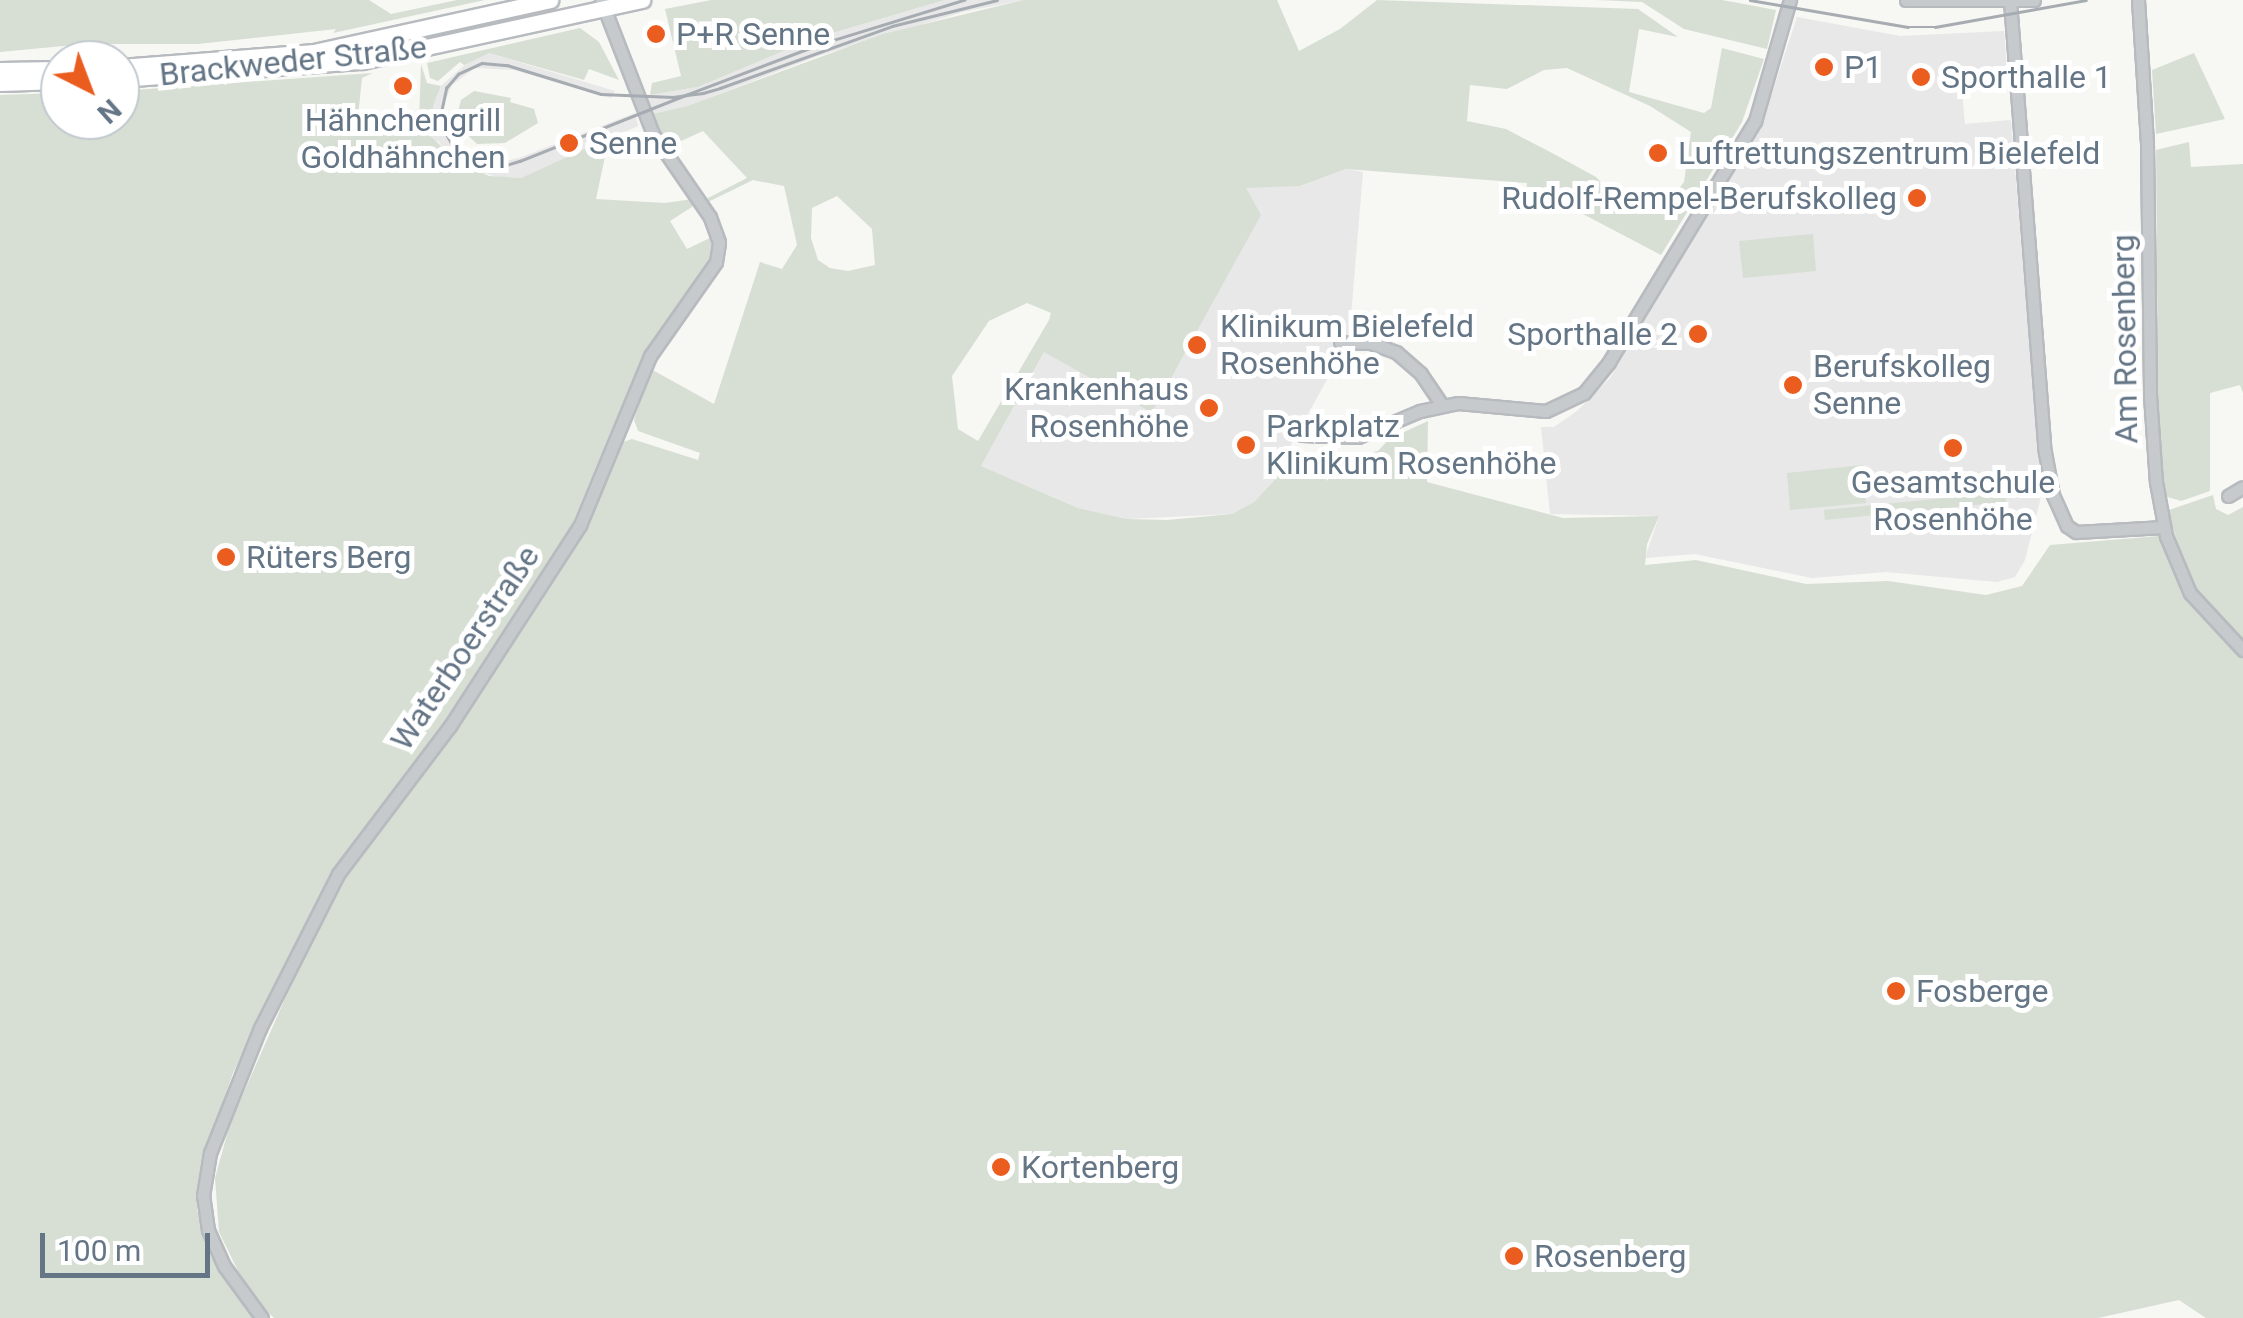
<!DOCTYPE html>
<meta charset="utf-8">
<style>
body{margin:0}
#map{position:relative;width:2243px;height:1318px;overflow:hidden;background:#f7f7f3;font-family:Roboto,sans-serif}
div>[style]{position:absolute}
.built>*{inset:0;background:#e7e8e7}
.green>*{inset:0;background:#d7dfd4}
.roads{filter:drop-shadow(2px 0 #b7bbbf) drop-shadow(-2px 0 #b7bbbf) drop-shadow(0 2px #b7bbbf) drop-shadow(0 -2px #b7bbbf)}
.minor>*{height:11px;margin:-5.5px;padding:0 5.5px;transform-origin:5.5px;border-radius:5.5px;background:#c6cacd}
.major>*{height:15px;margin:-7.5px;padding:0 7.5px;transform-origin:7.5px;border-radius:7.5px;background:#fff}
.tram>*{height:2.5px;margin:-1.25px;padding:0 1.25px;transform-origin:1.25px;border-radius:1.25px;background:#a6acb2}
.dots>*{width:28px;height:28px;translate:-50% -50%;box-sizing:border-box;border:5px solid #fff;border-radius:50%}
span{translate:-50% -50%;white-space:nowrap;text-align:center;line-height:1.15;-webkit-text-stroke:10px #fff;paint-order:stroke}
.poi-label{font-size:32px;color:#647586}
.left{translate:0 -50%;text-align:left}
.right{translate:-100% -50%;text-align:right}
.street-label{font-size:32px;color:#647586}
.north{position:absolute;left:40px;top:40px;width:100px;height:100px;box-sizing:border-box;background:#fff;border:2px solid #c1c8cf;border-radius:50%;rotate:138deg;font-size:28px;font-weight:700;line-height:40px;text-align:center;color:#647586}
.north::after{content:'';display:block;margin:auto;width:35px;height:45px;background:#eb5c1f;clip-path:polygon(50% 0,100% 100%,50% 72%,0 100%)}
.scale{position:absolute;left:40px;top:1233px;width:170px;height:45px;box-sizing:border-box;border:5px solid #647586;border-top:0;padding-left:12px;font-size:30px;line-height:35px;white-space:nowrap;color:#647586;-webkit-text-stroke:8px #fff;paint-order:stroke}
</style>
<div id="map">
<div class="built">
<div style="clip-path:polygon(945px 0,1023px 0,963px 12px,821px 55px,687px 106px,652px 114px,647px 100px,650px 95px,698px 87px,812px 39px)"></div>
<div style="clip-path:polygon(1797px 17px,1900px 36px,2004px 31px,2007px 69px,1970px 72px,1970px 89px,1962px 92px,1965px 124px,2011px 120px,2042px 493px,2025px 560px,2015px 577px,1997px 582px,1886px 572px,1812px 578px,1695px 554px,1645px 558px,1659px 516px,1550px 514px,1541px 427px,1554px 427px,1577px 411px,1610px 378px,1761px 127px)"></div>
<div style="clip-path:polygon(489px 53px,615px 91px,611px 98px,514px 70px,475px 68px,452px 85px,441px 110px,451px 144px,474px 161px,492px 164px,519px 158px,635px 113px,638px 126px,521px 178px,497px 177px,471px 169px,446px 152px,438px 141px,433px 143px,429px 135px,435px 132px,433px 106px,441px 86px,469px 61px)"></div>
<div style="clip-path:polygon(1150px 161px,1300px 186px,1346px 169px,1363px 172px,1349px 340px,1289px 448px,1298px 455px,1254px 502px,1232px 514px,1127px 519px,1078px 508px,981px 466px)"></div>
</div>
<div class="green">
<div style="clip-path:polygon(0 0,369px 0,391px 14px,457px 0,485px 0,333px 33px,336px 29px,198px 44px,85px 44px,0 52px)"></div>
<div style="clip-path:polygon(711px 0,945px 0,812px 39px,698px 87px,650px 95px,652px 83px,681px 76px,665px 9px)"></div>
<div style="clip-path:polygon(evenodd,1023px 0,1277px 0,1299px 51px,1340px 29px,1377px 0,1638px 9px,1678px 37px,1639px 29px,1629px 92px,1704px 113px,1711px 108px,1722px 48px,1764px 59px,1742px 122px,1661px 255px,1560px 202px,1526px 196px,1527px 183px,1346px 169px,1300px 186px,1246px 188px,1261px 215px,1155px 407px,1151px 412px,1044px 352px,981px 466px,1078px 508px,1127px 519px,1167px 520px,1232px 514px,1254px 502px,1298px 455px,1352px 457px,1378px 451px,1389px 439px,1428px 421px,1427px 482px,1563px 518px,1659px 516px,1647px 544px,1645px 565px,1696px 560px,1806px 584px,1888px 581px,1986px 595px,2022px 586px,2050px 545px,2159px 536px,2183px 593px,2199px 612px,2214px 610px,2195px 588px,2166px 511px,2213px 495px,2216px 509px,2228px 515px,2243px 507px,2243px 1318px,2206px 1318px,2179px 1300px,2098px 1318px,274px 1318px,260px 1304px,243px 1281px,219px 1232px,215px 1178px,230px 1124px,306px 951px,339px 887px,462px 719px,556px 576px,623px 442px,632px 439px,698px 460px,700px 453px,638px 431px,634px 420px,649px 368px,714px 404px,760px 262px,782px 269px,797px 245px,784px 186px,753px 180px,708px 202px,706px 199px,747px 178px,703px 131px,668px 147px,652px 114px,687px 106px,883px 34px,1023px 0,1567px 68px,1650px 106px,1691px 132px,1684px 182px,1667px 203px,1652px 210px,1639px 191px,1620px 202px,1596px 177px,1554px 154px,1506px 129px,1467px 121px,1470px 85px,1507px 89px,1544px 70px,1567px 68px,1023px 0,837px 196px,872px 229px,875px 265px,848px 271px,830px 268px,818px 260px,811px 238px,812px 208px,837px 196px,1023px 0,1027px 303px,1051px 313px,1049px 320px,978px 441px,958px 429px,952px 376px,989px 321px,1027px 303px)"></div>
<div style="clip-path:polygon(1597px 0,1722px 0,1776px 10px,1767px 49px,1684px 29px,1642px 2px)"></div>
<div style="clip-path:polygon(580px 28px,599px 42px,619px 80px,589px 69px,584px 80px,489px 53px,464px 65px,460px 62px,438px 81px,430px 78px,427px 63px)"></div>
<div style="clip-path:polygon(2194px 53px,2225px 119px,2156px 134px,2152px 70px)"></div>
<div style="clip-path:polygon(421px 64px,427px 83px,441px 86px,433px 106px,435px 132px,430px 136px,458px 161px,489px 176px,521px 178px,609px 138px,596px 199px,665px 203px,693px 199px,692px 207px,670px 221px,687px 249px,712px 237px,710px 260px,639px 364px,568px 534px,444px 723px,332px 871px,233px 1073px,201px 1165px,197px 1210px,211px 1257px,254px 1318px,0 1318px,0 95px,60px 93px,60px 120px,120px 120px,120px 91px,373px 73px,362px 78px,357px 126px,419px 123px)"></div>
<div style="clip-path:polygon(474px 91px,511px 98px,510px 102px,534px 109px,538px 123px,505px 143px,477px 144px,462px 130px,457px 115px,461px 100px)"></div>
<div style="clip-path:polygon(2189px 142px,2191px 167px,2243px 164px,2243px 393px,2240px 385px,2210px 393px,2210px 491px,2181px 501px,2164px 496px,2158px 400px,2156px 150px)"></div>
<div style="clip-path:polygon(1813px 234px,1816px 271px,1743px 278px,1739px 241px)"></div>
<div style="clip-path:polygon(1863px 465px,1866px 503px,1790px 510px,1787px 473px)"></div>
<div style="clip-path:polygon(2005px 492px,2006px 502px,1825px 520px,1824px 510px)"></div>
</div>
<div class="roads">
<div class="minor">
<div style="left:1906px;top:0;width:128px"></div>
<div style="left:2138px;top:0;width:144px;rotate:86.4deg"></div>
<div style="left:2147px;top:144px;width:251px;rotate:89.3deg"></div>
<div style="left:2150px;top:395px;width:87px;rotate:86.1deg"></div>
<div style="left:2156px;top:482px;width:55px;rotate:79.5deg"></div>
<div style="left:2166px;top:536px;width:62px;rotate:67.2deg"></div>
<div style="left:2190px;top:593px;width:78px;rotate:47.1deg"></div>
<div style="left:2010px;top:1px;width:447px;rotate:85.6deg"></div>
<div style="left:2044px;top:447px;width:49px;rotate:79.4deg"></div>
<div style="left:2053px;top:495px;width:34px;rotate:66deg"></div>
<div style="left:2067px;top:526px;width:11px;rotate:34deg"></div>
<div style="left:2076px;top:532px;width:88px;rotate:-3.3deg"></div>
<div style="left:1340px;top:342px;width:31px;rotate:2deg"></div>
<div style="left:1371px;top:343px;width:27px;rotate:20deg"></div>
<div style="left:1396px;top:352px;width:33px;rotate:41deg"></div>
<div style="left:1421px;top:374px;width:37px;rotate:56deg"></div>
<div style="left:1302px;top:435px;width:56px;rotate:2deg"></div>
<div style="left:1358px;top:437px;width:67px;rotate:-22.8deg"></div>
<div style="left:1420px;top:411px;width:39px;rotate:-12deg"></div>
<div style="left:1458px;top:403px;width:88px;rotate:5.2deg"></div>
<div style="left:1546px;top:411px;width:42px;rotate:-25.3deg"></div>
<div style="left:1584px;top:393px;width:40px;rotate:-51deg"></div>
<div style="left:1609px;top:362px;width:282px;rotate:-58.8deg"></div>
<div style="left:1755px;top:121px;width:126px;rotate:-73.9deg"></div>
<div style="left:2228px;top:496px;width:17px;rotate:-31deg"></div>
<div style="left:262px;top:1318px;width:64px;rotate:-126.2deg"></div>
<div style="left:224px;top:1266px;width:39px;rotate:-114deg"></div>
<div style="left:208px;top:1230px;width:34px;rotate:-98deg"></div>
<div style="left:203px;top:1196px;width:44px;rotate:-80.8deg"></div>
<div style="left:210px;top:1153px;width:135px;rotate:-68.2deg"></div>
<div style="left:260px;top:1028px;width:173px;rotate:-63.1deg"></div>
<div style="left:338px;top:874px;width:186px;rotate:-52.9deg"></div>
<div style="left:450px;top:726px;width:239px;rotate:-57.1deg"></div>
<div style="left:580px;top:525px;width:183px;rotate:-67.5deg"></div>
<div style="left:650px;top:356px;width:115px;rotate:-54.9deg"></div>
<div style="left:716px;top:262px;width:20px;rotate:-81deg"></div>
<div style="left:719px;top:242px;width:27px;rotate:-110deg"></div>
<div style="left:710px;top:217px;width:101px;rotate:-124.5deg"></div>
<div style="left:653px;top:134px;width:144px;rotate:-111.2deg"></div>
</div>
<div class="major">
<div style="left:120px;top:67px;width:195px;rotate:-4.4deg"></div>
<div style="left:314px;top:52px;width:242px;rotate:-12.4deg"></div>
<div style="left:0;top:70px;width:60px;rotate:-1deg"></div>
<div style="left:120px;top:79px;width:243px;rotate:-4.3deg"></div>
<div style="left:362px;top:61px;width:287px;rotate:-12.3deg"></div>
<div style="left:0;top:83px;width:60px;rotate:-1.9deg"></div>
</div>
</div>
<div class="tram">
<div style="left:965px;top:0;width:153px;rotate:162.9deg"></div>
<div style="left:819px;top:45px;width:141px;rotate:159.3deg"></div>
<div style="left:687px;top:95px;width:179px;rotate:158.3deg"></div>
<div style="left:521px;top:161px;width:17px;rotate:163deg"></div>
<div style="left:505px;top:166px;width:25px;rotate:178deg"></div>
<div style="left:480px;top:167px;width:25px;rotate:-153deg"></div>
<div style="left:458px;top:156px;width:39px;rotate:-119deg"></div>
<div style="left:439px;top:122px;width:35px;rotate:-78deg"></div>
<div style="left:446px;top:88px;width:18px;rotate:-49deg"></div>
<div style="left:458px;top:74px;width:26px;rotate:-25deg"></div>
<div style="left:482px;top:63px;width:25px;rotate:5deg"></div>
<div style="left:507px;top:65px;width:98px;rotate:17.1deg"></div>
<div style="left:601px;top:94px;width:72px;rotate:2.4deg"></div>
<div style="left:673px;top:97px;width:14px;rotate:-8deg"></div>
<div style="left:687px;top:95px;width:16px;rotate:-7deg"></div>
<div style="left:703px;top:93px;width:18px;rotate:-16deg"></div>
<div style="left:720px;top:88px;width:183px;rotate:-19.8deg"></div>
<div style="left:892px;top:26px;width:108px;rotate:-13.9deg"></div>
<div style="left:1750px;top:0;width:160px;rotate:9.7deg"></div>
<div style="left:1908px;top:27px;width:27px"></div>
<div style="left:1935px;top:27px;width:153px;rotate:-10.1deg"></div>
</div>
<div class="dots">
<div style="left:656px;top:34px;background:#eb5c1f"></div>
<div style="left:1824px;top:67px;background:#eb5c1f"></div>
<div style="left:1921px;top:77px;background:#eb5c1f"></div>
<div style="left:403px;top:86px;background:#eb5c1f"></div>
<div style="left:569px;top:143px;background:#eb5c1f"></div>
<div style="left:1658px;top:153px;background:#eb5c1f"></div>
<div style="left:1917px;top:198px;background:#eb5c1f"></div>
<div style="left:1698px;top:334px;background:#eb5c1f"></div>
<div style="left:1197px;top:345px;background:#eb5c1f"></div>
<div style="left:1793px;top:385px;background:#eb5c1f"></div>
<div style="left:1209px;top:408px;background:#eb5c1f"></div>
<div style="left:1246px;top:445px;background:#eb5c1f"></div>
<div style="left:1953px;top:448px;background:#eb5c1f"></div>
<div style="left:226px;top:557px;background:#eb5c1f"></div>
<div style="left:1896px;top:991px;background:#eb5c1f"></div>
<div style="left:1001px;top:1167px;background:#eb5c1f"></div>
<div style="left:1514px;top:1256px;background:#eb5c1f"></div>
</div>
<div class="poi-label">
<span class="left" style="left:676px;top:34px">P+R Senne</span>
<span class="left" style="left:1844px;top:67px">P1</span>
<span class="left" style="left:1941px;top:77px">Sporthalle 1</span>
<span style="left:403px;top:139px">Hähnchengrill<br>Goldhähnchen</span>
<span class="left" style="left:589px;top:143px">Senne</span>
<span class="left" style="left:1678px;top:153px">Luftrettungszentrum Bielefeld</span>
<span class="right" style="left:1897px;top:198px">Rudolf-Rempel-Berufskolleg</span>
<span class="left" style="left:1220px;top:345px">Klinikum Bielefeld<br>Rosenhöhe</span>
<span class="right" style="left:1678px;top:334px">Sporthalle 2</span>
<span class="left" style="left:1813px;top:385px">Berufskolleg<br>Senne</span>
<span class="right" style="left:1189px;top:408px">Krankenhaus<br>Rosenhöhe</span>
<span class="left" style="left:1266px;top:445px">Parkplatz<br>Klinikum Rosenhöhe</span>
<span style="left:1953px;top:501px">Gesamtschule<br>Rosenhöhe</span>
<span class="left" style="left:246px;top:557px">Rüters Berg</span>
<span class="left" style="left:1916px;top:991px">Fosberge</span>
<span class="left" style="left:1021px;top:1167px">Kortenberg</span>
<span class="left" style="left:1534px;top:1256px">Rosenberg</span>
</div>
<div class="street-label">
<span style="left:293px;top:61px;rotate:-6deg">Brackweder Straße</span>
<span style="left:2125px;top:339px;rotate:-91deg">Am Rosenberg</span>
<span style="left:465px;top:648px;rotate:-56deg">Waterboerstraße</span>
</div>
<div class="north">N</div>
<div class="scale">100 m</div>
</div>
